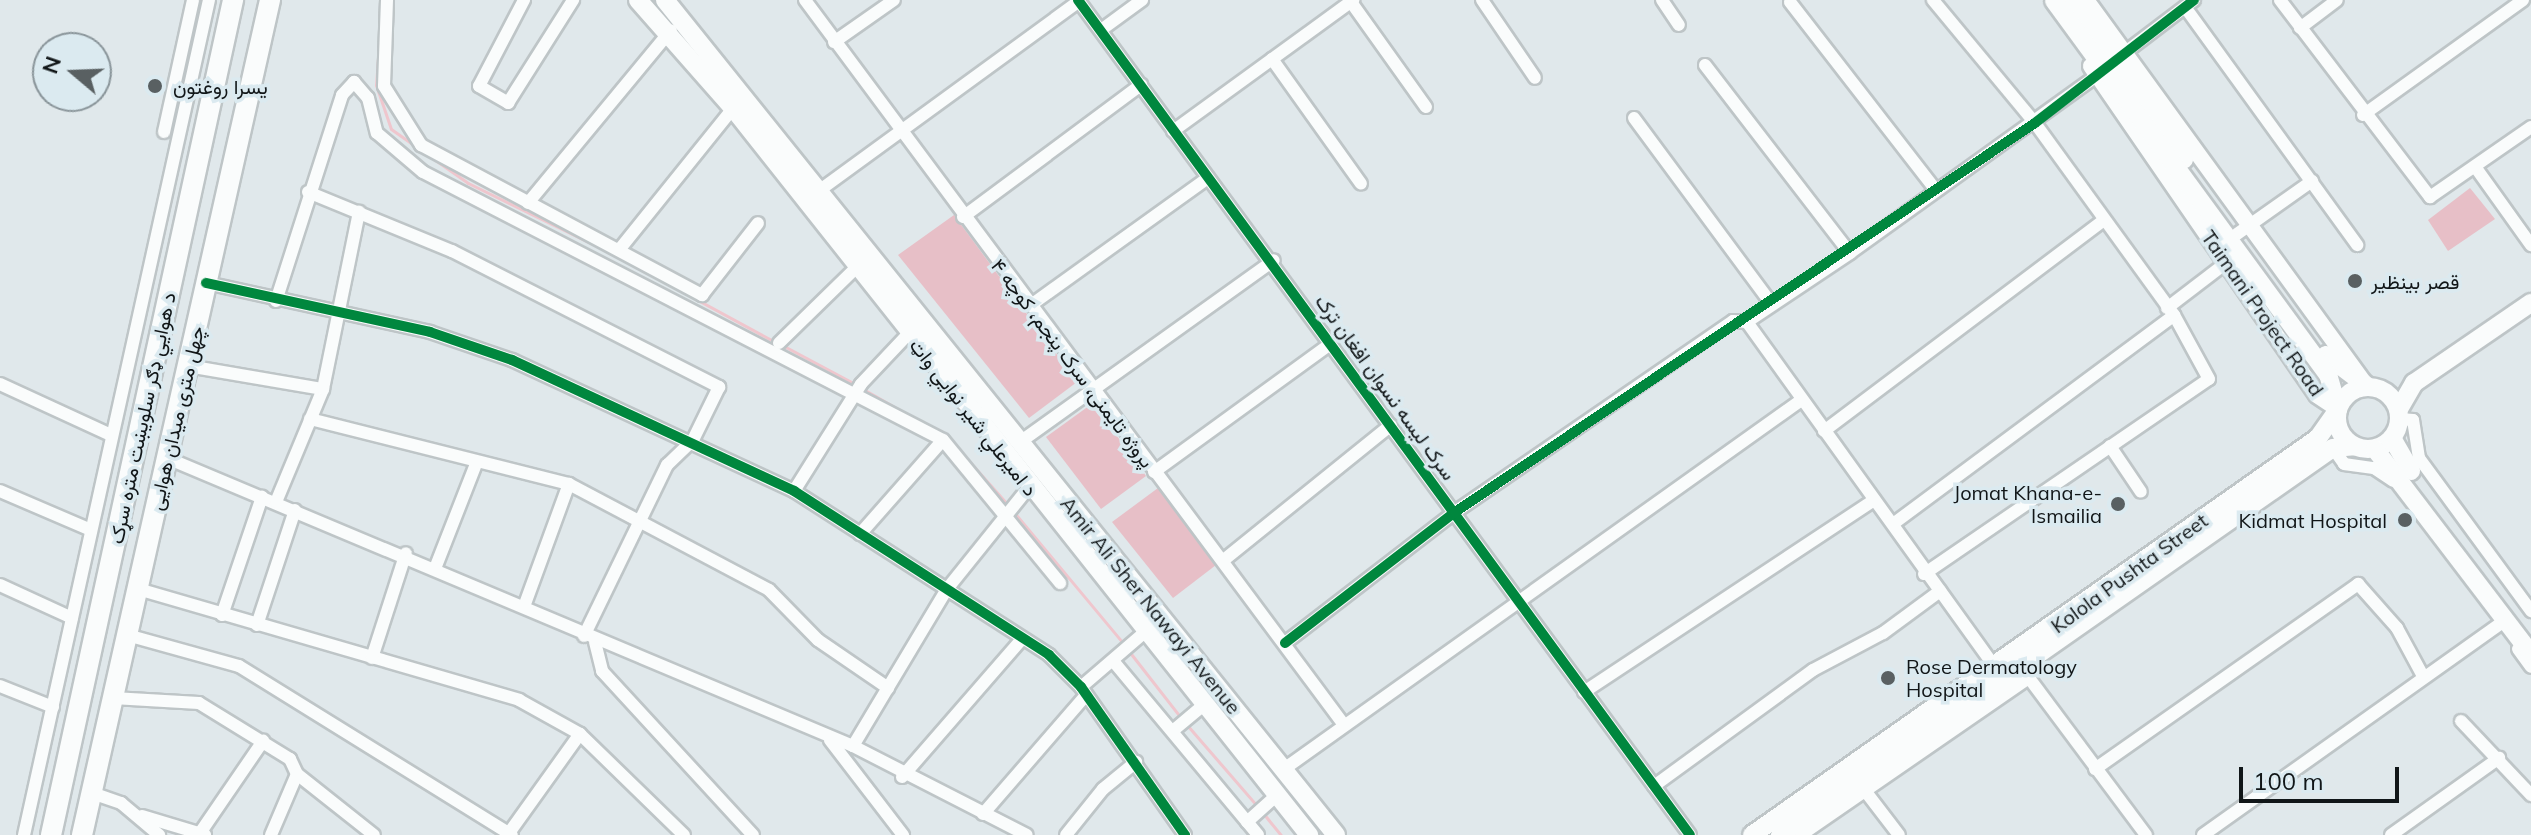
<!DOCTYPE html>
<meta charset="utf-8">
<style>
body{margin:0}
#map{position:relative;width:2531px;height:835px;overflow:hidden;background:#e0e8eb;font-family:Mulish,Vazirmatn,sans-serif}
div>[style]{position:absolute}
.green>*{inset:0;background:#e7bfc7}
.stream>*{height:3px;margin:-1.5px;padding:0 1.5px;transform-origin:1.5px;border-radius:1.5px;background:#efc6cd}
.roads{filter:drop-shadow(2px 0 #bec5c7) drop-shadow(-2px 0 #bec5c7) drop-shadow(0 2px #bec5c7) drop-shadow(0 -2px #bec5c7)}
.minor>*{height:12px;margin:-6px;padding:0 6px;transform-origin:6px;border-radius:6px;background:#fafcfc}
.tertiary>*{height:16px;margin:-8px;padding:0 8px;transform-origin:8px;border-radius:8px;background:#fafcfc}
.secondary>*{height:18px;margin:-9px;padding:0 9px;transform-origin:9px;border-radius:9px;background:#fafcfc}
.secondary>.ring{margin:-9px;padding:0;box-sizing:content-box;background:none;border:18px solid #fafcfc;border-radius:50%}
.primary>*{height:20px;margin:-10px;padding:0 10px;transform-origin:10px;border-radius:10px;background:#fafcfc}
.cycleway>*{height:10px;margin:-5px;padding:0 5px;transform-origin:5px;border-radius:5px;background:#00873e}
.dots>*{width:22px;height:22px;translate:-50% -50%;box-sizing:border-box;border:4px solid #dbeaf0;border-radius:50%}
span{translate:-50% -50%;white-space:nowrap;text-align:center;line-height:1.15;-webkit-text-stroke:7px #dbeaf0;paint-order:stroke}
.poi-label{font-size:20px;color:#111618}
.left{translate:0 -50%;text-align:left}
.right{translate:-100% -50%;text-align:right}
.street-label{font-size:20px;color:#111618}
.north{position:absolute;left:32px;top:32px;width:80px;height:80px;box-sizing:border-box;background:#dbeaf0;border:2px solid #8a959a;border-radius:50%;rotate:289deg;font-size:22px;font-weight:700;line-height:32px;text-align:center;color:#111618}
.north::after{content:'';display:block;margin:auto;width:28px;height:36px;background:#596062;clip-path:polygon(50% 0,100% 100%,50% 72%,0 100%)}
.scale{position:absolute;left:2239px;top:767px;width:160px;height:36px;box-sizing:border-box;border:4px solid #111618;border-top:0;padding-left:10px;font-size:24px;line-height:28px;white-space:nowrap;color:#111618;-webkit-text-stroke:6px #dbeaf0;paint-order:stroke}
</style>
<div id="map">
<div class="green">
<div style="clip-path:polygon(2470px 188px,2495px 219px,2448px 251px,2428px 220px)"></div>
<div style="clip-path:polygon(954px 215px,1077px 382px,1029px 418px,898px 255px)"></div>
<div style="clip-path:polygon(1093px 403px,1146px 476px,1101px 509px,1046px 437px)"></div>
<div style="clip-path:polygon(1158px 488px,1216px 565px,1173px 598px,1112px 522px)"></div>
</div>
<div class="stream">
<div style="left:381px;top:16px;width:69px;rotate:94.1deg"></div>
<div style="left:376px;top:85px;width:46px;rotate:71.2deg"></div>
<div style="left:391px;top:129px;width:94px;rotate:35deg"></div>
<div style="left:468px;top:183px;width:150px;rotate:26.1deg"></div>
<div style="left:659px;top:279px;width:132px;rotate:28.5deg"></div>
<div style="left:782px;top:345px;width:85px;rotate:28.1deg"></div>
<div style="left:863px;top:389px;width:84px;rotate:29.9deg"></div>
<div style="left:952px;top:442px;width:84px;rotate:48.4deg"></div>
<div style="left:1013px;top:511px;width:172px;rotate:50.2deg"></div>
<div style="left:1128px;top:650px;width:88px;rotate:52deg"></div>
<div style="left:1187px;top:725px;width:108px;rotate:49.1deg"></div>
<div style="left:1263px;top:813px;width:28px;rotate:51deg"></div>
</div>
<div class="roads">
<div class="minor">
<div style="left:387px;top:0;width:86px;rotate:92deg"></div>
<div style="left:384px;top:86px;width:70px;rotate:57.9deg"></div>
<div style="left:421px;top:145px;width:319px;rotate:28.1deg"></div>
<div style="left:702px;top:295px;width:91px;rotate:-52.1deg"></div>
<div style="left:524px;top:0;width:97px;rotate:117.6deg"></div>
<div style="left:479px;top:86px;width:34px;rotate:30deg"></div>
<div style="left:508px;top:103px;width:122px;rotate:-57.7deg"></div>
<div style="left:805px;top:0;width:903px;rotate:53.37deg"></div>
<div style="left:1078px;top:0;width:1035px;rotate:53.76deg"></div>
<div style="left:1482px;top:0;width:94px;rotate:55.8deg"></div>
<div style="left:1662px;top:0;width:30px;rotate:56deg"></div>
<div style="left:2280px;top:0;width:248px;rotate:52.7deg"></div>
<div style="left:2430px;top:197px;width:123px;rotate:-34.7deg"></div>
<div style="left:1351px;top:2px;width:129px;rotate:54.5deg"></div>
<div style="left:1790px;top:2px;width:238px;rotate:52.2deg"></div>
<div style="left:2185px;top:7px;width:294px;rotate:54.1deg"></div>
<div style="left:2300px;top:28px;width:46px;rotate:-37.1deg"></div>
<div style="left:1101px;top:30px;width:51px;rotate:-36.2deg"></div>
<div style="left:834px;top:42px;width:73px;rotate:-35deg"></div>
<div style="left:2119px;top:57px;width:94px;rotate:-37.2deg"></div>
<div style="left:1272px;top:59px;width:153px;rotate:54.5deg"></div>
<div style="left:1705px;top:65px;width:237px;rotate:52.4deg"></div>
<div style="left:2363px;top:115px;width:197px;rotate:-35.7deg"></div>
<div style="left:1634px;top:118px;width:230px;rotate:53.5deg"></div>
<div style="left:1173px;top:131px;width:223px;rotate:-36deg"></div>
<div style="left:164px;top:132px;width:135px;rotate:-77.6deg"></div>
<div style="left:2476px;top:168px;width:95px;rotate:54.5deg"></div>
<div style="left:820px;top:190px;width:321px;rotate:-36.1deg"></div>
<div style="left:308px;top:192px;width:156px;rotate:22.3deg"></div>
<div style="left:452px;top:251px;width:300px;rotate:27deg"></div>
<div style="left:719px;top:387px;width:59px;rotate:116.1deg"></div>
<div style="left:693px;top:440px;width:36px;rotate:136deg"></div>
<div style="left:667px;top:465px;width:190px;rotate:115.9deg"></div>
<div style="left:528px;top:203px;width:224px;rotate:-50.4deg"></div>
<div style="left:963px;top:217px;width:222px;rotate:-36.6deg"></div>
<div style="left:2237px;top:234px;width:92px;rotate:-35.2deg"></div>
<div style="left:619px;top:250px;width:182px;rotate:-51.2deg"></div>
<div style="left:206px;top:283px;width:229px;rotate:12.3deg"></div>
<div style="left:430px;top:332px;width:87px;rotate:18.9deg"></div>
<div style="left:512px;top:360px;width:311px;rotate:24.9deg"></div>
<div style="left:794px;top:491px;width:303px;rotate:32.7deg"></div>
<div style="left:1049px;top:655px;width:45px;rotate:45deg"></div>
<div style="left:1081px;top:687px;width:181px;rotate:54.9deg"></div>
<div style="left:276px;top:301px;width:216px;rotate:-72.2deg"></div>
<div style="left:342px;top:95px;width:18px;rotate:-47deg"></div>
<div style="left:354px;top:82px;width:21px;rotate:49deg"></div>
<div style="left:368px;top:98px;width:36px;rotate:76deg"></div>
<div style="left:377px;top:133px;width:60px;rotate:40.3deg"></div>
<div style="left:423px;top:172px;width:585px;rotate:27.27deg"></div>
<div style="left:943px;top:440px;width:185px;rotate:50.7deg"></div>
<div style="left:1031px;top:305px;width:218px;rotate:-35.7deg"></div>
<div style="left:2167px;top:308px;width:81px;rotate:-37.4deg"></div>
<div style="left:1747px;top:322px;width:426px;rotate:54.3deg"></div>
<div style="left:779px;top:343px;width:112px;rotate:-44.3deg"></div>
<div style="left:188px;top:366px;width:137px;rotate:9.7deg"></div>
<div style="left:0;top:384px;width:122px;rotate:24.7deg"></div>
<div style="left:310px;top:419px;width:267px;rotate:14.1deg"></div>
<div style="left:569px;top:484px;width:226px;rotate:27.9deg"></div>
<div style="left:769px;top:590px;width:70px;rotate:45.6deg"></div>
<div style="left:818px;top:640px;width:85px;rotate:34.4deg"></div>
<div style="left:2400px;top:419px;width:13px;rotate:4deg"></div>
<div style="left:2413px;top:420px;width:38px;rotate:81deg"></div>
<div style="left:2419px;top:458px;width:190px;rotate:53.8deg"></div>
<div style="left:1824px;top:431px;width:351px;rotate:-37deg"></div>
<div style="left:1020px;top:442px;width:312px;rotate:-35.6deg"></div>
<div style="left:2110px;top:446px;width:55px;rotate:56deg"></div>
<div style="left:2333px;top:448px;width:19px;rotate:55deg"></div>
<div style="left:2344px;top:464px;width:30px;rotate:8deg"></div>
<div style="left:2374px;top:468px;width:23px;rotate:34deg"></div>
<div style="left:167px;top:458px;width:744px;rotate:22.77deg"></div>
<div style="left:853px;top:746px;width:195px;rotate:27.1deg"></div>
<div style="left:1154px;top:472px;width:218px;rotate:-36deg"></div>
<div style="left:0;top:491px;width:99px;rotate:23.2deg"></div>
<div style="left:794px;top:491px;width:126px;rotate:-57.9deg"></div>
<div style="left:861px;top:384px;width:70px;rotate:-46.7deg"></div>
<div style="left:276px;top:502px;width:122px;rotate:-67.4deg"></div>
<div style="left:323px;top:389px;width:181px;rotate:-78.5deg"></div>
<div style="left:1893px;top:524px;width:350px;rotate:-36.6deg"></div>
<div style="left:860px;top:534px;width:125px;rotate:-48.6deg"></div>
<div style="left:1225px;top:559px;width:213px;rotate:-38.9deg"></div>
<div style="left:436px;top:566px;width:110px;rotate:-68.6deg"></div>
<div style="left:1924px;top:574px;width:345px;rotate:-34.4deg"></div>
<div style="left:2209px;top:379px;width:73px;rotate:-118.7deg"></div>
<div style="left:2174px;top:315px;width:237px;rotate:-125.9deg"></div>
<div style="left:2035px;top:123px;width:160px;rotate:-129.7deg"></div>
<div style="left:0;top:585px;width:79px;rotate:24.6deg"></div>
<div style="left:138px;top:589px;width:397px;rotate:16.2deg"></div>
<div style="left:519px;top:700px;width:70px;rotate:29.1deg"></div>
<div style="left:580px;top:734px;width:145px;rotate:44.2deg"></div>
<div style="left:525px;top:604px;width:128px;rotate:-69.9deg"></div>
<div style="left:222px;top:615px;width:125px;rotate:-71.3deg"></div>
<div style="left:257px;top:625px;width:121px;rotate:-71.7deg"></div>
<div style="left:127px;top:635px;width:116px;rotate:15.5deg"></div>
<div style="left:239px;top:666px;width:321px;rotate:31.8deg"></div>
<div style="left:595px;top:642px;width:30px;rotate:76deg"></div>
<div style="left:602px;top:671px;width:223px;rotate:47.4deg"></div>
<div style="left:1285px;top:643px;width:215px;rotate:-37.6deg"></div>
<div style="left:1455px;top:512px;width:337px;rotate:-34.5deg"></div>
<div style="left:1733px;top:321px;width:14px;rotate:4deg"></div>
<div style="left:1747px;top:322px;width:124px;rotate:-33.8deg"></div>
<div style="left:1850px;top:253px;width:310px;rotate:-35.7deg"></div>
<div style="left:2518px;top:649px;width:22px;rotate:54deg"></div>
<div style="left:372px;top:658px;width:110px;rotate:-72.1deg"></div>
<div style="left:1114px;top:662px;width:225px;rotate:50.2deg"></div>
<div style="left:2026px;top:674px;width:201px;rotate:53.3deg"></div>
<div style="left:0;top:686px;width:57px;rotate:21.6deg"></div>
<div style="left:1081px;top:687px;width:84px;rotate:-40.7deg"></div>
<div style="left:1584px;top:692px;width:348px;rotate:-33.5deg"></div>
<div style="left:113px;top:698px;width:86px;rotate:3.3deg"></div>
<div style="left:199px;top:703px;width:107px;rotate:31.6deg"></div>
<div style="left:290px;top:759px;width:17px;rotate:65deg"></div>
<div style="left:297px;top:774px;width:98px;rotate:38.4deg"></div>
<div style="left:2461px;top:721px;width:102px;rotate:46.6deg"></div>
<div style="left:1175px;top:729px;width:38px;rotate:-40deg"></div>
<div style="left:830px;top:740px;width:120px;rotate:52.5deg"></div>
<div style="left:853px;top:746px;width:183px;rotate:-59.1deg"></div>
<div style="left:947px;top:589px;width:131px;rotate:-51.2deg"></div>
<div style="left:1284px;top:769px;width:634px;rotate:-35.5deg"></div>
<div style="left:2095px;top:769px;width:322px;rotate:-35.1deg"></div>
<div style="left:2358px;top:584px;width:59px;rotate:48.4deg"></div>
<div style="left:2397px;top:628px;width:55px;rotate:61.6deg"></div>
<div style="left:902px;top:777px;width:181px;rotate:-49deg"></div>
<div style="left:1654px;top:786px;width:197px;rotate:-36.1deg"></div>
<div style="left:1813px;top:670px;width:79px;rotate:-27.9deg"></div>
<div style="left:1883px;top:633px;width:71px;rotate:-36.4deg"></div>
<div style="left:1866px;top:792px;width:54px;rotate:52.5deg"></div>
<div style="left:92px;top:793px;width:31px;rotate:19deg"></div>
<div style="left:121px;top:803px;width:50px;rotate:40.1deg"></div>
<div style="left:983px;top:814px;width:157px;rotate:-49.1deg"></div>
<div style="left:142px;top:816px;width:66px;rotate:16.8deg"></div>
<div style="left:1247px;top:822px;width:40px;rotate:-42deg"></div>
<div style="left:200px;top:833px;width:112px;rotate:-55.6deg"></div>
<div style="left:509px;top:833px;width:122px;rotate:-54.4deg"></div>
<div style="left:24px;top:835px;width:855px;rotate:-77.51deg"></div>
<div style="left:271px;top:835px;width:66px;rotate:-66.9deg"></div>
<div style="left:1066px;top:835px;width:59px;rotate:-51.2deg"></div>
<div style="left:1103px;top:789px;width:43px;rotate:-39.3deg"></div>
<div style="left:1801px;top:835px;width:277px;rotate:-34.6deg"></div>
<div style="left:2203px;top:835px;width:372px;rotate:-35.4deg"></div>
<div style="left:2391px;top:835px;width:133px;rotate:-35.5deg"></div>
</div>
<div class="tertiary">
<div style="left:2086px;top:0;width:476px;rotate:54deg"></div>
<div style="left:2091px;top:66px;width:399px;rotate:55.5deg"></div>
<div style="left:2317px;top:395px;width:25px;rotate:34deg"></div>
</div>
<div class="secondary">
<div style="left:638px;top:0;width:144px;rotate:48.7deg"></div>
<div style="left:733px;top:108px;width:928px;rotate:51.61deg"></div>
<div style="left:665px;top:0;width:1071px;rotate:51.21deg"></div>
<div style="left:2070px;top:0;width:196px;rotate:54.4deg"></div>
<div style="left:2326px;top:355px;width:51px;rotate:37.1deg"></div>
<div class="ring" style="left:2337px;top:387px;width:44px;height:44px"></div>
<div style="left:2399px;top:409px;width:30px;rotate:-60deg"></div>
<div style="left:2414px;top:383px;width:142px;rotate:-34.4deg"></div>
<div style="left:2392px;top:438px;width:38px;rotate:60deg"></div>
<div style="left:2375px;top:449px;width:258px;rotate:52.7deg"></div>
<div style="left:1752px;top:835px;width:691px;rotate:-35.05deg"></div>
<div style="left:2318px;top:438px;width:35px;rotate:-55deg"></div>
<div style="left:2338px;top:409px;width:35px;rotate:-106deg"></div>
<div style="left:2328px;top:375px;width:464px;rotate:-126.2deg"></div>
<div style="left:1780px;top:835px;width:675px;rotate:-34.99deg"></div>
<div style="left:2333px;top:448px;width:21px;rotate:-5deg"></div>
</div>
<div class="primary">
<div style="left:51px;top:835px;width:855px;rotate:-77.7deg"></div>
<div style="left:82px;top:835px;width:856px;rotate:-77.31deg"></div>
</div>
</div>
<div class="cycleway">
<div style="left:1078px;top:0;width:1035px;rotate:53.76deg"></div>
<div style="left:206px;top:283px;width:229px;rotate:12.3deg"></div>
<div style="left:430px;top:332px;width:87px;rotate:18.9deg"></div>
<div style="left:512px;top:360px;width:311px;rotate:24.9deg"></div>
<div style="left:794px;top:491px;width:303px;rotate:32.7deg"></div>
<div style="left:1049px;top:655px;width:45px;rotate:45deg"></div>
<div style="left:1081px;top:687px;width:181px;rotate:54.9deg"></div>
<div style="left:1285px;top:643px;width:215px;rotate:-37.6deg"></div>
<div style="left:1455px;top:512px;width:698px;rotate:-33.85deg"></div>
<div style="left:2035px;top:123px;width:201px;rotate:-37.7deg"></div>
</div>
<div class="dots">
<div style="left:155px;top:86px;background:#596062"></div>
<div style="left:2355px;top:281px;background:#596062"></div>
<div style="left:2118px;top:504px;background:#596062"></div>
<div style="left:2405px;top:520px;background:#596062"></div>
<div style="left:1888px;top:678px;background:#596062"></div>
</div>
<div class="poi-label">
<span class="left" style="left:173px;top:86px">یسرا روغتون</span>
<span class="left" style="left:2371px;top:281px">قصر بینظیر</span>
<span class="right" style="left:2102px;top:504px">Jomat Khana-e-<br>Ismailia</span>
<span class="right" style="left:2387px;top:520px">Kidmat Hospital</span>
<span class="left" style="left:1906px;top:678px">Rose Dermatology<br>Hospital</span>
</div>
<div class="street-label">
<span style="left:2263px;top:313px;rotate:55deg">Taimani Project Road</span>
<span style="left:1073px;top:363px;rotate:53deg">پروژه تایمنی، سرک پنجم، کوچه ۴</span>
<span style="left:1386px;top:387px;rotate:54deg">سرک لیسه نسوان افغان‌ ترک</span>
<span style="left:974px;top:417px;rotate:52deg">د امیرعلي شیر نوايي واټ</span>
<span style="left:142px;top:418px;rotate:-78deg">د هوايي ډګر سلویښت متره سړک</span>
<span style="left:176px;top:418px;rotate:-77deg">چهل متری میدان هوایی</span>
<span style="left:2129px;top:573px;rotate:-36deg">Kolola Pushta Street</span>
<span style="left:1151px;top:605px;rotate:51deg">Amir Ali Sher Nawayi Avenue</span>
</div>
<div class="north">N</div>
<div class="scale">100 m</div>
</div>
